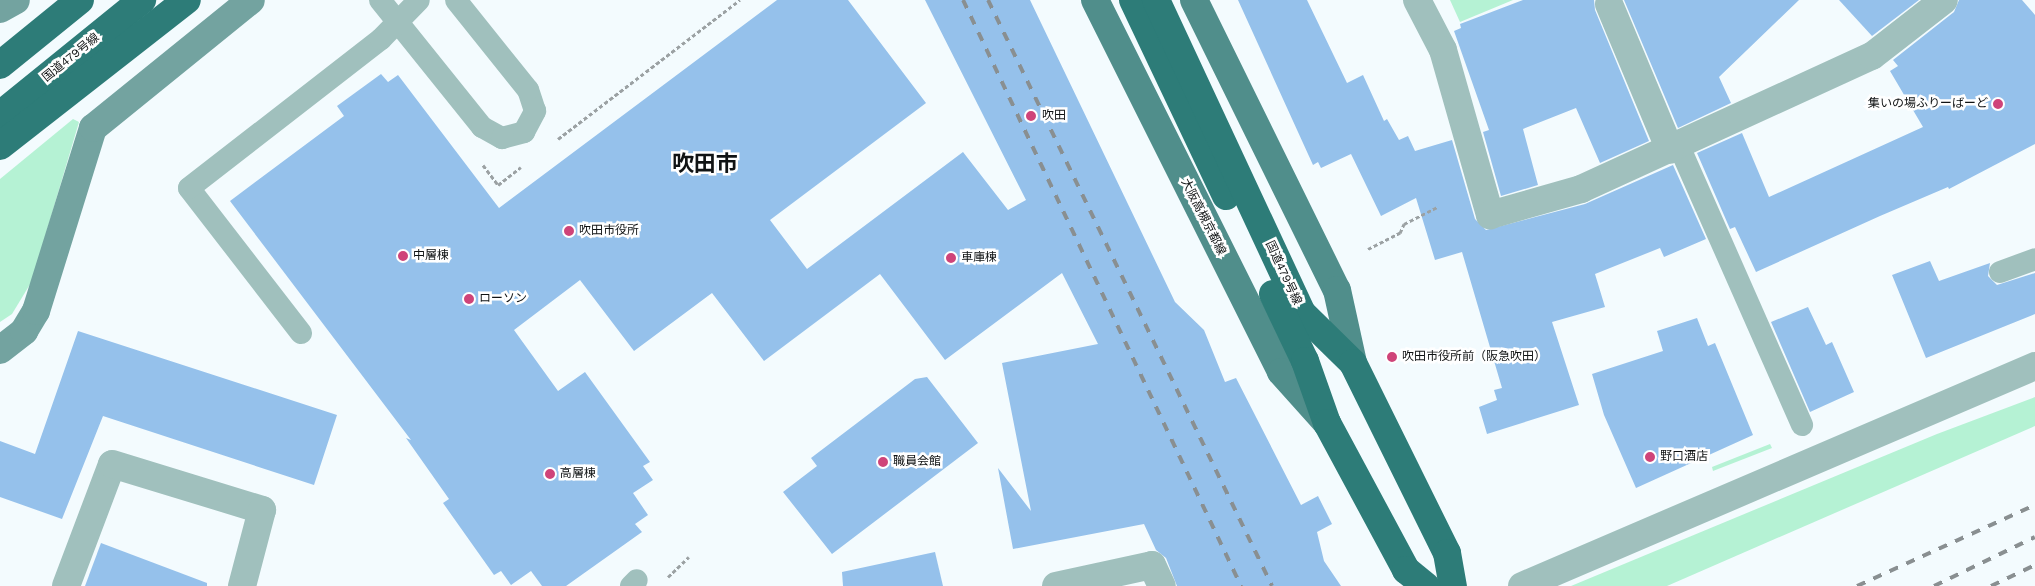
<!DOCTYPE html>
<meta charset="utf-8">
<style>
body{margin:0}
#map{position:relative;width:2035px;height:586px;overflow:hidden;background:#f3fbfe;font-family:"Work Sans","Noto Sans JP",sans-serif}
div>[style]{position:absolute}
.green>*{inset:0;background:#b5f2d4}
.building>*{inset:0;background:#95c1eb}
.path>*{height:3px;margin-top:-1.5px;transform-origin:0;background:repeating-linear-gradient(90deg,#9ba1a3 0 4px,transparent 0 6.5px)}
.lane>*{height:22px;margin:-11px;padding:0 11px;transform-origin:11px;border-radius:11px;background:#a0c0bd}
.street>*{height:28px;margin:-14px;padding:0 14px;transform-origin:14px;border-radius:14px;background:#a0c0bd}
.secondary>*{height:28px;margin:-14px;padding:0 14px;transform-origin:14px;border-radius:14px;background:#73a3a0}
.primary>*{height:28px;margin:-14px;padding:0 14px;transform-origin:14px;border-radius:14px;background:#508e8b}
.highway>*{height:28px;margin:-14px;padding:0 14px;transform-origin:14px;border-radius:14px;background:#2d7c78}
.rail>*{height:4px;margin-top:-2px;transform-origin:0;background:repeating-linear-gradient(90deg,#898f91 0 9px,transparent 0 18px)}
.dots>*{width:14px;height:14px;translate:-50% -50%;box-sizing:border-box;border:2px solid #fff;border-radius:50%}
span{translate:-50% -50%;white-space:nowrap;text-align:center;line-height:1.15;-webkit-text-stroke:5px #fff;paint-order:stroke}
.street-label{font-size:12px;color:#101314}
.poi-label{font-size:12px;color:#101314}
.right{translate:-100% -50%;text-align:right}
.left{translate:0 -50%;text-align:left}
.town-label{font-size:22px;color:#101314;font-weight:700}
</style>
<div id="map">
<div class="green">
<div style="clip-path:polygon(1450px 0,1513px 0,1460px 22px)"></div>
<div style="clip-path:polygon(73px 119px,79px 122px,32px 281px,12px 314px,0 322px,0 179px)"></div>
<div style="clip-path:polygon(2035px 397px,2035px 426px,1667px 586px,1571px 586px,1937px 434px)"></div>
<div style="clip-path:polygon(1770px 444px,1772px 448px,1713px 471px,1712px 467px)"></div>
</div>
<div class="building">
<div style="clip-path:polygon(777px 0,848px 0,926px 103px,770px 220px,807px 269px,963px 152px,1008px 210px,1026px 200px,925px 0,1030px 0,1175px 302px,1204px 330px,1225px 382px,1236px 378px,1301px 505px,1318px 496px,1332px 524px,1317px 532px,1324px 561px,1341px 586px,1177px 586px,1166px 558px,1156px 550px,1144px 524px,1013px 549px,998px 468px,1031px 511px,1002px 363px,1098px 344px,1062px 273px,945px 360px,880px 274px,764px 361px,712px 293px,634px 351px,580px 280px,514px 330px,558px 391px,585px 372px,650px 462px,643px 466px,653px 480px,633px 493px,648px 515px,635px 524px,642px 532px,566px 586px,542px 586px,531px 571px,511px 585px,501px 571px,494px 575px,443px 503px,449px 499px,406px 438px,411px 440px,230px 201px,344px 116px,337px 106px,381px 74px,388px 82px,398px 75px,499px 208px)"></div>
<div style="clip-path:polygon(1238px 0,1307px 0,1347px 83px,1363px 75px,1384px 121px,1387px 119px,1399px 140px,1408px 136px,1415px 151px,1452px 140px,1475px 219px,1486px 230px,1585px 204px,1673px 165px,1706px 239px,1664px 257px,1660px 248px,1595px 274px,1605px 307px,1552px 322px,1579px 405px,1487px 434px,1479px 407px,1497px 400px,1494px 390px,1502px 388px,1462px 252px,1435px 260px,1416px 198px,1381px 216px,1351px 154px,1321px 168px,1318px 162px,1313px 165px)"></div>
<div style="clip-path:polygon(1523px 0,1594px 0,1595px 10px,1649px 141px,1600px 163px,1576px 108px,1523px 129px,1538px 185px,1501px 196px,1483px 132px,1489px 130px,1454px 31px,1461px 28px,1460px 24px)"></div>
<div style="clip-path:polygon(1624px 0,1799px 0,1719px 77px,1731px 103px,1678px 128px)"></div>
<div style="clip-path:polygon(1839px 0,1919px 0,1872px 36px)"></div>
<div style="clip-path:polygon(1959px 0,2022px 0,2035px 15px,2035px 144px,1949px 189px,1948px 187px,1880px 216px,1756px 272px,1735px 227px,1730px 229px,1697px 153px,1742px 133px,1769px 197px,1923px 127px,1890px 71px,1898px 66px,1893px 60px,1954px 12px)"></div>
<div style="clip-path:polygon(1930px 261px,1939px 281px,1990px 263px,1988px 276px,1997px 285px,2035px 273px,2035px 314px,1926px 358px,1892px 275px)"></div>
<div style="clip-path:polygon(1808px 307px,1826px 345px,1832px 342px,1854px 392px,1810px 412px,1771px 322px)"></div>
<div style="clip-path:polygon(1697px 318px,1708px 346px,1715px 343px,1753px 435px,1636px 488px,1604px 415px,1592px 374px,1663px 351px,1657px 331px)"></div>
<div style="clip-path:polygon(78px 331px,337px 415px,314px 485px,103px 416px,62px 519px,0 497px,0 441px,35px 454px)"></div>
<div style="clip-path:polygon(927px 377px,978px 443px,832px 554px,783px 492px,817px 466px,811px 458px,915px 379px)"></div>
<div style="clip-path:polygon(101px 543px,207px 583px,207px 586px,85px 586px)"></div>
<div style="clip-path:polygon(935px 552px,943px 586px,843px 586px,842px 572px)"></div>
</div>
<div class="path">
<div style="left:558px;top:139px;width:229px;rotate:-37.4deg"></div>
<div style="left:483px;top:165px;width:25px;rotate:53deg"></div>
<div style="left:498px;top:185px;width:29px;rotate:-38deg"></div>
<div style="left:1368px;top:249px;width:36px;rotate:-27deg"></div>
<div style="left:1400px;top:233px;width:10px;rotate:-66deg"></div>
<div style="left:1404px;top:224px;width:38px;rotate:-27deg"></div>
<div style="left:668px;top:577px;width:29px;rotate:-44deg"></div>
</div>
<div class="lane">
<div style="left:380px;top:0;width:163px;rotate:51.2deg"></div>
<div style="left:482px;top:127px;width:23px;rotate:29deg"></div>
<div style="left:502px;top:138px;width:23px;rotate:-15deg"></div>
<div style="left:524px;top:132px;width:24px;rotate:-62deg"></div>
<div style="left:535px;top:111px;width:22px;rotate:-108deg"></div>
<div style="left:528px;top:90px;width:115px;rotate:-128.7deg"></div>
<div style="left:1679px;top:146px;width:305px;rotate:66.2deg"></div>
<div style="left:2000px;top:272px;width:37px;rotate:-20deg"></div>
<div style="left:301px;top:333px;width:183px;rotate:-127.7deg"></div>
<div style="left:189px;top:188px;width:243px;rotate:-37.8deg"></div>
<div style="left:381px;top:39px;width:54px;rotate:-45.7deg"></div>
<div style="left:631px;top:586px;width:8px;rotate:-45deg"></div>
</div>
<div class="street">
<div style="left:1417px;top:0;width:56px;rotate:62.5deg"></div>
<div style="left:1443px;top:50px;width:172px;rotate:74.1deg"></div>
<div style="left:1490px;top:215px;width:95px;rotate:-15.9deg"></div>
<div style="left:1581px;top:189px;width:320px;rotate:-24.6deg"></div>
<div style="left:1872px;top:56px;width:91px;rotate:-37.9deg"></div>
<div style="left:1609px;top:4px;width:158px;rotate:67.3deg"></div>
<div style="left:66px;top:586px;width:130px;rotate:-69.3deg"></div>
<div style="left:112px;top:464px;width:157px;rotate:17deg"></div>
<div style="left:262px;top:510px;width:79px;rotate:104.7deg"></div>
<div style="left:1056px;top:586px;width:98px;rotate:-12.3deg"></div>
<div style="left:1152px;top:565px;width:23px;rotate:65deg"></div>
<div style="left:1522px;top:586px;width:558px;rotate:-23.21deg"></div>
</div>
<div class="secondary">
<div style="left:0;top:9px;width:18px;rotate:-29deg"></div>
<div style="left:0;top:350px;width:31px;rotate:-38deg"></div>
<div style="left:24px;top:331px;width:23px;rotate:-59deg"></div>
<div style="left:36px;top:311px;width:192px;rotate:-72.7deg"></div>
<div style="left:93px;top:128px;width:203px;rotate:-39deg"></div>
</div>
<div class="primary">
<div style="left:1095px;top:0;width:416px;rotate:63.4deg"></div>
<div style="left:1281px;top:372px;width:69px;rotate:48deg"></div>
<div style="left:1194px;top:0;width:323px;rotate:63.8deg"></div>
<div style="left:1337px;top:290px;width:75px;rotate:77.6deg"></div>
</div>
<div class="highway">
<div style="left:1133px;top:0;width:217px;rotate:64.6deg"></div>
<div style="left:1156px;top:0;width:345px;rotate:65deg"></div>
<div style="left:1302px;top:313px;width:71px;rotate:44.4deg"></div>
<div style="left:1353px;top:363px;width:212px;rotate:63.7deg"></div>
<div style="left:1447px;top:553px;width:34px;rotate:80deg"></div>
<div style="left:0;top:65px;width:103px;rotate:-39.1deg"></div>
<div style="left:0;top:115px;width:183px;rotate:-39deg"></div>
<div style="left:0;top:146px;width:237px;rotate:-38deg"></div>
<div style="left:1273px;top:294px;width:74px;rotate:64.5deg"></div>
<div style="left:1305px;top:361px;width:66px;rotate:70.5deg"></div>
<div style="left:1327px;top:423px;width:167px;rotate:61.7deg"></div>
<div style="left:1406px;top:570px;width:26px;rotate:39deg"></div>
</div>
<div class="rail">
<div style="left:963px;top:0;width:649px;rotate:64.62deg"></div>
<div style="left:988px;top:0;width:651px;rotate:64.14deg"></div>
<div style="left:1857px;top:586px;width:196px;rotate:-24.5deg"></div>
<div style="left:1934px;top:586px;width:112px;rotate:-25.9deg"></div>
<div style="left:1991px;top:586px;width:49px;rotate:-25.5deg"></div>
</div>
<div class="dots">
<div style="left:1998px;top:104px;background:#cf4479"></div>
<div style="left:1031px;top:116px;background:#cf4479"></div>
<div style="left:569px;top:231px;background:#cf4479"></div>
<div style="left:403px;top:256px;background:#cf4479"></div>
<div style="left:951px;top:258px;background:#cf4479"></div>
<div style="left:469px;top:299px;background:#cf4479"></div>
<div style="left:1392px;top:357px;background:#cf4479"></div>
<div style="left:1650px;top:457px;background:#cf4479"></div>
<div style="left:883px;top:462px;background:#cf4479"></div>
<div style="left:550px;top:474px;background:#cf4479"></div>
</div>
<div class="street-label">
<span style="left:71px;top:58px;rotate:-39deg">国道479号線</span>
<span style="left:1203px;top:217px;rotate:63deg">大阪高槻京都線</span>
<span style="left:1283px;top:273px;rotate:65deg">国道479号線</span>
</div>
<div class="poi-label">
<span class="right" style="left:1988px;top:104px">集いの場ふりーばーど</span>
<span class="left" style="left:1042px;top:116px">吹田</span>
<span class="left" style="left:579px;top:231px">吹田市役所</span>
<span class="left" style="left:413px;top:256px">中層棟</span>
<span class="left" style="left:961px;top:258px">車庫棟</span>
<span class="left" style="left:479px;top:299px">ローソン</span>
<span class="left" style="left:1402px;top:357px">吹田市役所前（阪急吹田）</span>
<span class="left" style="left:1660px;top:457px">野口酒店</span>
<span class="left" style="left:893px;top:462px">職員会館</span>
<span class="left" style="left:560px;top:474px">高層棟</span>
</div>
<div class="town-label">
<span style="left:705px;top:164px">吹田市</span>
</div>
</div>
